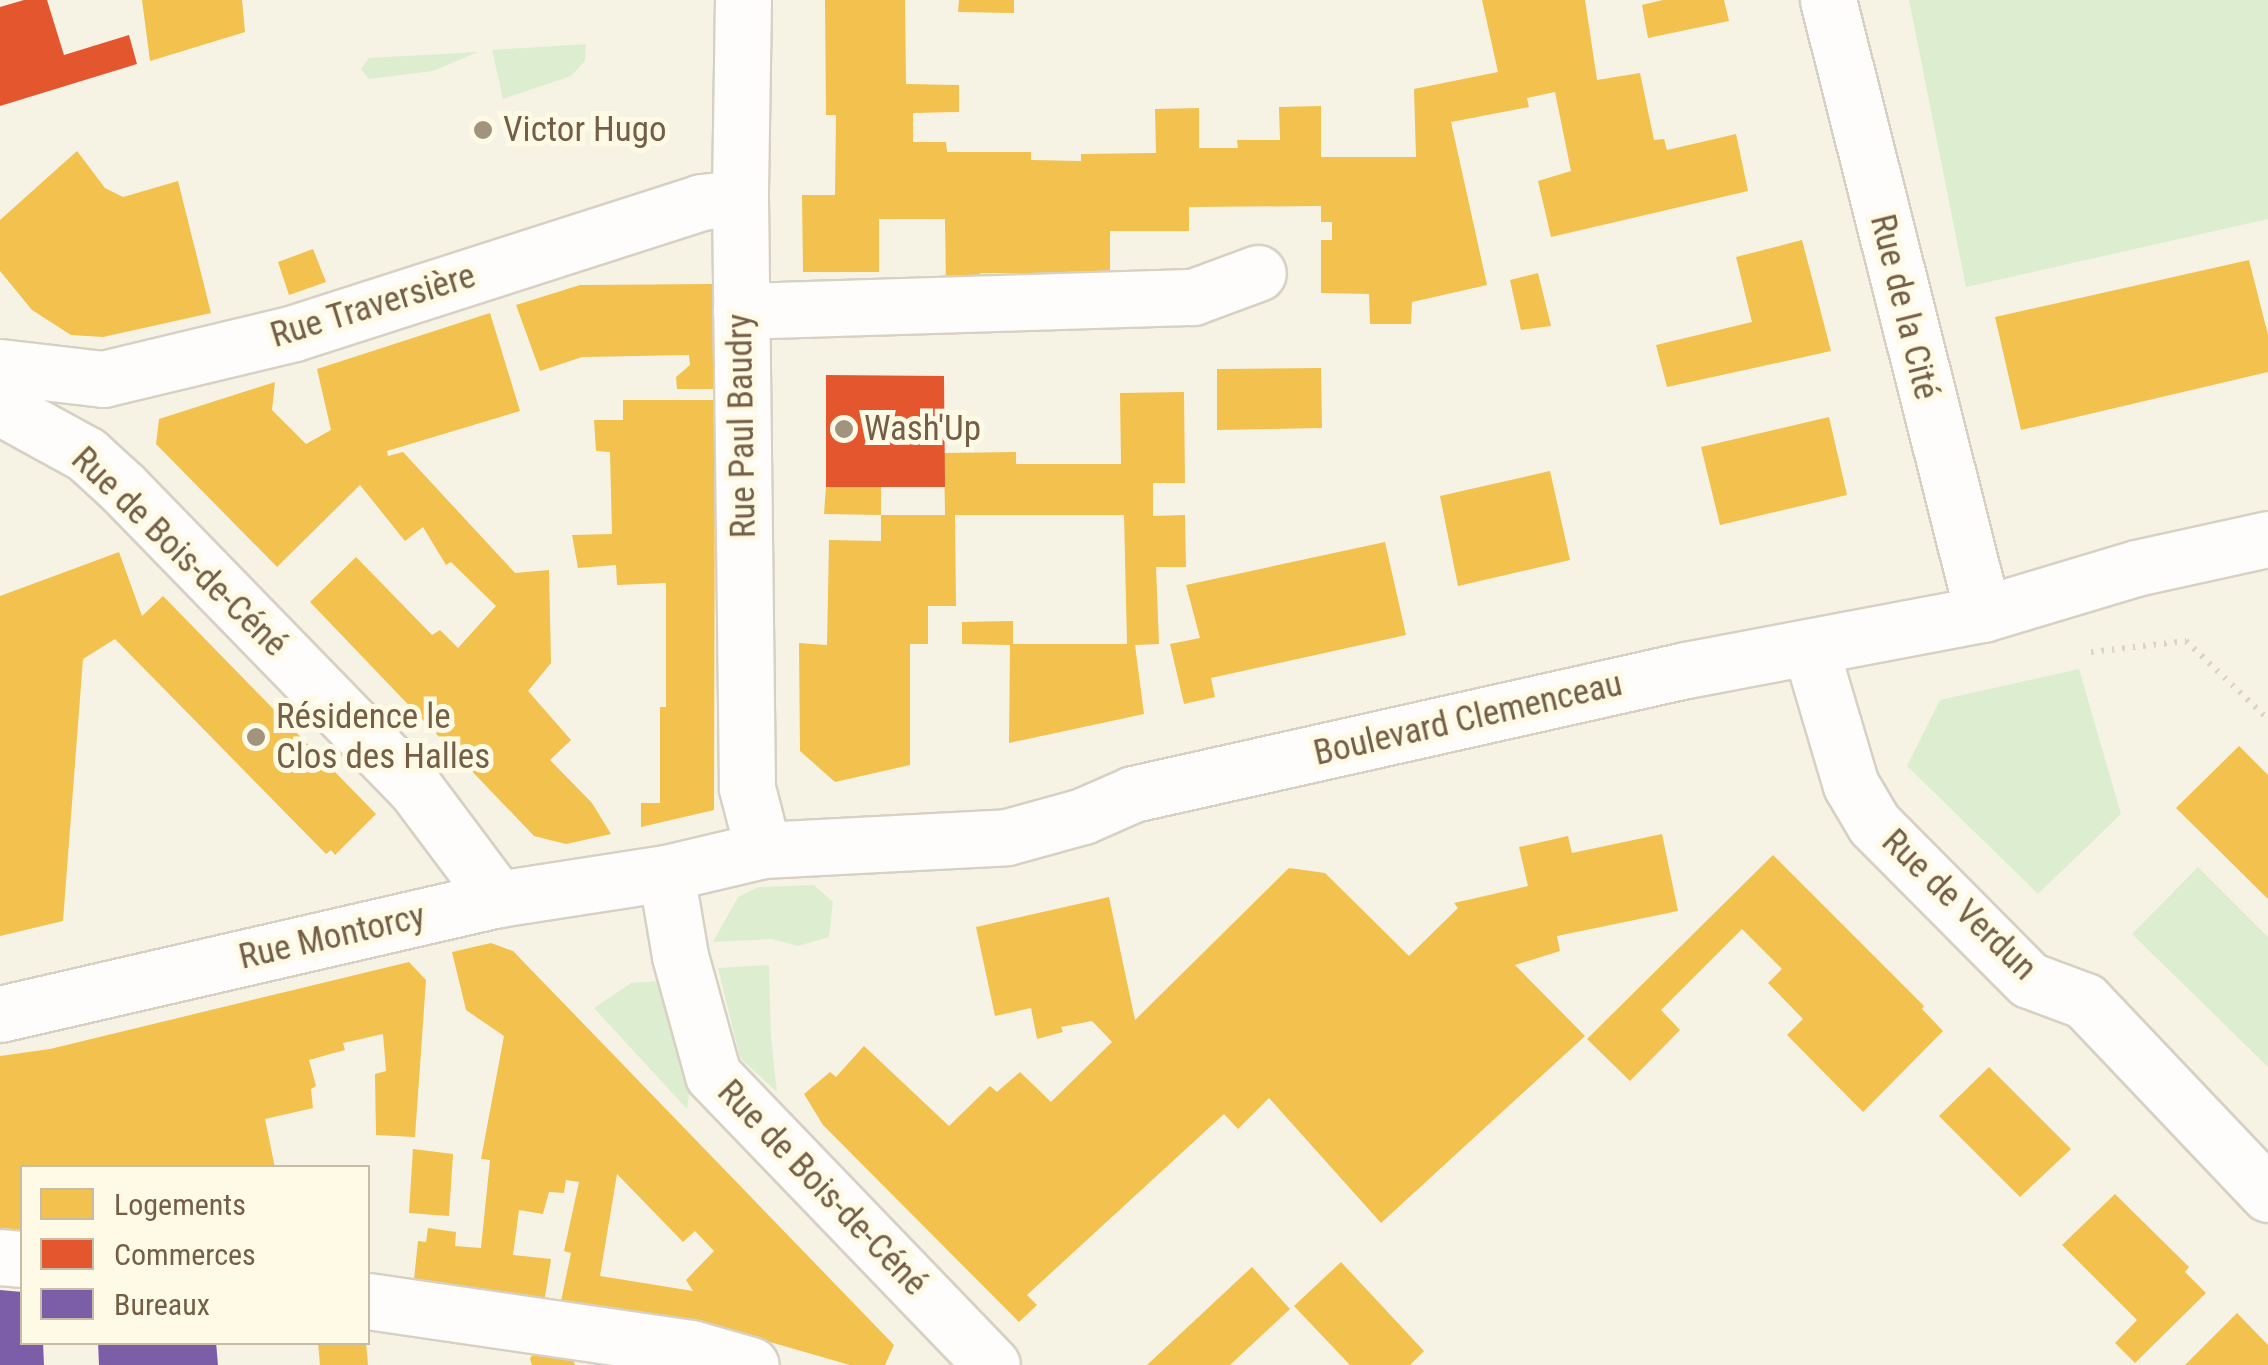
<!DOCTYPE html>
<meta charset="utf-8">
<style>
body{margin:0}
#map{position:relative;width:2268px;height:1365px;overflow:hidden;background:#f6f3e5;font-family:"Roboto Condensed",sans-serif}
div>[style]{position:absolute}
.green>*{inset:0;background:#dceecf}
.homes>*{inset:0;background:#f2c14e}
.shops>*{inset:0;background:#e4572e}
.offices>*{inset:0;background:#7b5ea7}
.path>*{height:6px;margin-top:-3px;transform-origin:0;background:repeating-linear-gradient(90deg,#d9d3ca 0 2.5px,transparent 0 10.5px)}
.roads{filter:drop-shadow(2px 0 #d7d0c3) drop-shadow(-2px 0 #d7d0c3) drop-shadow(0 2px #d7d0c3) drop-shadow(0 -2px #d7d0c3)}
.minor>*{height:55px;margin:-27.5px;padding:0 27.5px;transform-origin:27.5px;border-radius:27.5px;background:#fefdfb}
.dots>*{width:28px;height:28px;translate:-50% -50%;box-sizing:border-box;border:5px solid #fffae5;border-radius:50%}
span{translate:-50% -50%;white-space:nowrap;text-align:center;line-height:1.15;-webkit-text-stroke:10px #fffae5;paint-order:stroke}
.poi-label{font-size:35px;color:#745f46}
.left{translate:0 -50%;text-align:left}
.street-label{font-size:35px;color:#745f46}
.legend{position:absolute;left:20px;top:1165px;width:350px;height:180px;box-sizing:border-box;background:#fffae5;border:2px solid #c7bca5;margin:0;padding:12px 18px;list-style:none;font-size:30px;color:#745f46}
.legend li{display:flex;align-items:center;gap:20px;height:50px}
.legend b{width:50px;border:2px solid #c7bca5}
</style>
<div id="map">
<div class="green">
<div style="clip-path:polygon(1909px 0,2268px 0,2268px 219px,1966px 287px)"></div>
<div style="clip-path:polygon(586px 44px,585px 61px,571px 76px,503px 99px,492px 50px)"></div>
<div style="clip-path:polygon(478px 52px,433px 71px,369px 79px,361px 69px,369px 58px)"></div>
<div style="clip-path:polygon(2079px 669px,2121px 814px,2038px 894px,1907px 766px,1940px 700px)"></div>
<div style="clip-path:polygon(2198px 867px,2268px 937px,2268px 1067px,2132px 934px)"></div>
<div style="clip-path:polygon(814px 885px,833px 902px,829px 937px,798px 946px,772px 939px,713px 942px,738px 897px,759px 887px)"></div>
<div style="clip-path:polygon(769px 965px,771px 1037px,777px 1092px,740px 1058px,718px 968px)"></div>
<div style="clip-path:polygon(659px 981px,691px 1081px,687px 1109px,594px 1008px,631px 983px)"></div>
</div>
<div class="homes">
<div style="clip-path:polygon(142px 0,242px 0,245px 32px,150px 61px)"></div>
<div style="clip-path:polygon(825px 0,905px 0,906px 84px,959px 85px,959px 112px,913px 113px,913px 142px,946px 142px,947px 152px,1031px 152px,1031px 160px,1081px 161px,1081px 154px,1156px 153px,1155px 109px,1199px 108px,1199px 148px,1238px 148px,1237px 140px,1280px 140px,1279px 107px,1321px 106px,1321px 157px,1416px 157px,1414px 89px,1498px 72px,1482px 0,1585px 0,1597px 80px,1640px 73px,1654px 140px,1664px 139px,1667px 150px,1736px 134px,1748px 191px,1551px 237px,1538px 181px,1571px 171px,1555px 92px,1527px 98px,1529px 107px,1451px 122px,1487px 285px,1412px 302px,1411px 324px,1370px 324px,1369px 294px,1321px 293px,1321px 240px,1332px 240px,1332px 222px,1321px 222px,1321px 206px,1189px 207px,1189px 231px,1110px 231px,1110px 284px,1032px 284px,1031px 273px,980px 273px,980px 283px,946px 284px,945px 219px,879px 219px,879px 272px,803px 272px,802px 195px,835px 195px,836px 115px,826px 115px)"></div>
<div style="clip-path:polygon(959px 0,1014px 0,1014px 13px,958px 12px)"></div>
<div style="clip-path:polygon(1663px 0,1724px 0,1729px 21px,1648px 38px,1642px 5px)"></div>
<div style="clip-path:polygon(77px 151px,105px 188px,123px 197px,178px 181px,211px 313px,103px 337px,71px 335px,32px 310px,0 271px,0 220px)"></div>
<div style="clip-path:polygon(1802px 240px,1831px 351px,1667px 387px,1656px 345px,1752px 322px,1736px 257px)"></div>
<div style="clip-path:polygon(313px 249px,326px 282px,289px 295px,278px 262px)"></div>
<div style="clip-path:polygon(2249px 260px,2268px 335px,2268px 372px,2021px 430px,1995px 317px)"></div>
<div style="clip-path:polygon(1538px 273px,1551px 326px,1521px 330px,1510px 280px)"></div>
<div style="clip-path:polygon(714px 284px,715px 389px,677px 389px,676px 377px,690px 365px,689px 355px,582px 357px,540px 371px,516px 305px,580px 285px)"></div>
<div style="clip-path:polygon(490px 313px,520px 411px,387px 451px,388px 456px,403px 452px,515px 573px,549px 570px,551px 663px,528px 691px,571px 740px,550px 760px,592px 803px,611px 834px,566px 844px,534px 836px,310px 602px,356px 557px,432px 635px,440px 630px,458px 648px,496px 606px,451px 562px,446px 565px,423px 527px,405px 541px,360px 485px,277px 567px,156px 444px,159px 419px,275px 382px,272px 410px,306px 444px,331px 430px,317px 369px)"></div>
<div style="clip-path:polygon(1321px 368px,1322px 428px,1217px 430px,1217px 369px)"></div>
<div style="clip-path:polygon(1184px 392px,1185px 483px,1153px 483px,1153px 516px,1185px 515px,1186px 567px,1156px 567px,1159px 644px,1135px 645px,1144px 714px,1009px 743px,1010px 645px,962px 644px,962px 622px,1013px 621px,1013px 644px,1127px 644px,1124px 515px,955px 515px,956px 606px,928px 606px,928px 644px,910px 644px,910px 765px,835px 782px,800px 751px,799px 643px,827px 645px,829px 540px,881px 541px,881px 515px,945px 515px,944px 453px,1016px 452px,1016px 464px,1121px 464px,1120px 393px)"></div>
<div style="clip-path:polygon(623px 400px,715px 400px,714px 810px,641px 827px,641px 803px,660px 803px,660px 707px,666px 707px,666px 583px,617px 585px,616px 565px,578px 568px,572px 535px,612px 534px,610px 452px,596px 451px,594px 420px,623px 420px)"></div>
<div style="clip-path:polygon(1829px 417px,1847px 495px,1720px 525px,1701px 447px)"></div>
<div style="clip-path:polygon(1550px 471px,1570px 560px,1458px 586px,1440px 496px)"></div>
<div style="clip-path:polygon(826px 487px,881px 487px,881px 515px,824px 514px)"></div>
<div style="clip-path:polygon(1385px 542px,1406px 635px,1211px 678px,1215px 697px,1184px 704px,1170px 644px,1200px 638px,1186px 585px)"></div>
<div style="clip-path:polygon(119px 552px,142px 616px,163px 596px,376px 814px,335px 855px,331px 850px,326px 854px,115px 639px,83px 659px,63px 921px,0 936px,0 596px)"></div>
<div style="clip-path:polygon(2239px 746px,2268px 775px,2268px 899px,2176px 808px)"></div>
<div style="clip-path:polygon(1662px 834px,1678px 911px,1557px 936px,1560px 951px,1515px 965px,1585px 1036px,1381px 1223px,1269px 1098px,1238px 1129px,1224px 1114px,1027px 1295px,1037px 1305px,1019px 1322px,823px 1125px,804px 1094px,830px 1072px,836px 1077px,864px 1046px,949px 1126px,990px 1086px,997px 1092px,1020px 1072px,1051px 1102px,1112px 1042px,1092px 1021px,1061px 1027px,1063px 1032px,1037px 1039px,1031px 1008px,995px 1016px,976px 927px,1109px 897px,1135px 1020px,1289px 868px,1325px 873px,1409px 956px,1458px 908px,1454px 903px,1528px 886px,1519px 847px,1568px 836px,1572px 853px)"></div>
<div style="clip-path:polygon(1773px 855px,1924px 1006px,1922px 1009px,1943px 1031px,1863px 1112px,1787px 1035px,1803px 1019px,1768px 983px,1782px 969px,1742px 929px,1661px 1010px,1680px 1030px,1630px 1081px,1587px 1039px)"></div>
<div style="clip-path:polygon(evenodd,491px 943px,513px 951px,894px 1345px,885px 1365px,850px 1365px,763px 1340px,560px 1306px,571px 1253px,564px 1251px,579px 1182px,566px 1180px,564px 1193px,549px 1192px,543px 1214px,519px 1210px,513px 1255px,551px 1259px,544px 1303px,413px 1289px,418px 1241px,426px 1242px,428px 1228px,456px 1232px,455px 1246px,481px 1248px,490px 1160px,481px 1159px,504px 1036px,466px 1010px,452px 952px,491px 943px,617px 1174px,683px 1242px,695px 1231px,714px 1251px,686px 1280px,693px 1291px,600px 1276px,617px 1174px)"></div>
<div style="clip-path:polygon(409px 962px,426px 980px,415px 1137px,376px 1135px,375px 1074px,386px 1071px,383px 1034px,343px 1043px,345px 1050px,309px 1060px,316px 1086px,311px 1089px,313px 1108px,265px 1119px,275px 1168px,22px 1168px,22px 1235px,0 1232px,0 1056px,50px 1049px)"></div>
<div style="clip-path:polygon(1989px 1067px,2071px 1149px,2020px 1197px,1939px 1116px)"></div>
<div style="clip-path:polygon(413px 1149px,453px 1154px,449px 1216px,409px 1213px)"></div>
<div style="clip-path:polygon(2115px 1194px,2189px 1267px,2185px 1272px,2206px 1293px,2135px 1363px,2115px 1343px,2137px 1320px,2062px 1245px)"></div>
<div style="clip-path:polygon(1341px 1262px,1424px 1351px,1410px 1365px,1350px 1365px,1294px 1306px)"></div>
<div style="clip-path:polygon(1252px 1267px,1290px 1309px,1230px 1365px,1147px 1365px)"></div>
<div style="clip-path:polygon(2237px 1313px,2268px 1345px,2268px 1365px,2185px 1365px)"></div>
<div style="clip-path:polygon(540px 1340px,567px 1344px,575px 1365px,532px 1365px,530px 1359px)"></div>
<div style="clip-path:polygon(318px 1342px,366px 1342px,368px 1365px,320px 1365px)"></div>
</div>
<div class="shops">
<div style="clip-path:polygon(24px 0,47px 0,64px 55px,129px 35px,137px 64px,0 106px,0 7px)"></div>
<div style="clip-path:polygon(826px 375px,944px 376px,945px 487px,826px 487px)"></div>
</div>
<div class="offices">
<div style="clip-path:polygon(0 1290px,22px 1292px,22px 1342px,43px 1342px,44px 1365px,0 1365px)"></div>
<div style="clip-path:polygon(98px 1342px,216px 1342px,218px 1365px,99px 1365px)"></div>
</div>
<div class="path">
<div style="left:2091px;top:652px;width:96px;rotate:-6.6deg"></div>
<div style="left:2186px;top:641px;width:113px;rotate:43.6deg"></div>
</div>
<div class="roads">
<div class="minor">
<div style="left:743px;top:0;width:198px;rotate:90.9deg"></div>
<div style="left:740px;top:198px;width:590px;rotate:89.32deg"></div>
<div style="left:747px;top:788px;width:64px;rotate:75.5deg"></div>
<div style="left:1828px;top:0;width:633px;rotate:75.83deg"></div>
<div style="left:741px;top:311px;width:452px;rotate:-1.8deg"></div>
<div style="left:1193px;top:297px;width:69px;rotate:-20.3deg"></div>
<div style="left:0;top:367px;width:104px;rotate:6.6deg"></div>
<div style="left:103px;top:379px;width:196px;rotate:-13.5deg"></div>
<div style="left:294px;top:333px;width:428px;rotate:-17.8deg"></div>
<div style="left:701px;top:202px;width:39px;rotate:-6deg"></div>
<div style="left:0;top:407px;width:98px;rotate:28.7deg"></div>
<div style="left:86px;top:454px;width:50px;rotate:42.6deg"></div>
<div style="left:123px;top:488px;width:419px;rotate:45.8deg"></div>
<div style="left:415px;top:788px;width:139px;rotate:53.2deg"></div>
<div style="left:1810px;top:647px;width:144px;rotate:73.5deg"></div>
<div style="left:1851px;top:785px;width:45px;rotate:59.5deg"></div>
<div style="left:1874px;top:824px;width:220px;rotate:45.2deg"></div>
<div style="left:2029px;top:980px;width:60px;rotate:20.6deg"></div>
<div style="left:2085px;top:1001px;width:266px;rotate:46.5deg"></div>
<div style="left:666px;top:873px;width:84px;rotate:80.4deg"></div>
<div style="left:680px;top:956px;width:123px;rotate:74.5deg"></div>
<div style="left:713px;top:1075px;width:402px;rotate:46.1deg"></div>
<div style="left:0;top:1014px;width:511px;rotate:-13deg"></div>
<div style="left:498px;top:899px;width:170px;rotate:-8.8deg"></div>
<div style="left:666px;top:873px;width:100px;rotate:-13.3deg"></div>
<div style="left:763px;top:850px;width:244px;rotate:-3deg"></div>
<div style="left:1007px;top:837px;width:79px;rotate:-15.4deg"></div>
<div style="left:1083px;top:816px;width:55px;rotate:-23.7deg"></div>
<div style="left:1133px;top:794px;width:567px;rotate:-12.64deg"></div>
<div style="left:1686px;top:670px;width:302px;rotate:-10.7deg"></div>
<div style="left:1983px;top:614px;width:160px;rotate:-16.7deg"></div>
<div style="left:2136px;top:568px;width:135px;rotate:-12.4deg"></div>
<div style="left:0;top:1257px;width:22px;rotate:5deg"></div>
<div style="left:368px;top:1301px;width:326px;rotate:8.3deg"></div>
<div style="left:691px;top:1348px;width:62px;rotate:15.8deg"></div>
</div>
</div>
<div class="dots">
<div style="left:483px;top:130px;background:#a2937e"></div>
<div style="left:844px;top:429px;background:#a2937e"></div>
<div style="left:256px;top:737px;background:#a2937e"></div>
</div>
<div class="poi-label">
<span class="left" style="left:503px;top:130px">Victor Hugo</span>
<span class="left" style="left:864px;top:429px">Wash'Up</span>
<span class="left" style="left:276px;top:737px">Résidence le<br>Clos des Halles</span>
</div>
<div class="street-label">
<span style="left:373px;top:306px;rotate:-17deg">Rue Traversière</span>
<span style="left:1904px;top:307px;rotate:76deg">Rue de la Cité</span>
<span style="left:742px;top:426px;rotate:-91deg">Rue Paul Baudry</span>
<span style="left:179px;top:552px;rotate:44deg">Rue de Bois-de-Céné</span>
<span style="left:1468px;top:719px;rotate:-13deg">Boulevard Clemenceau</span>
<span style="left:1959px;top:905px;rotate:44deg">Rue de Verdun</span>
<span style="left:332px;top:937px;rotate:-13deg">Rue Montorcy</span>
<span style="left:822px;top:1188px;rotate:46deg">Rue de Bois-de-Céné</span>
</div>
<ul class="legend">
<li><b style="height:28px;background:#f2c14e"></b>Logements</li>
<li><b style="height:28px;background:#e4572e"></b>Commerces</li>
<li><b style="height:28px;background:#7b5ea7"></b>Bureaux</li>
</ul>
</div>
